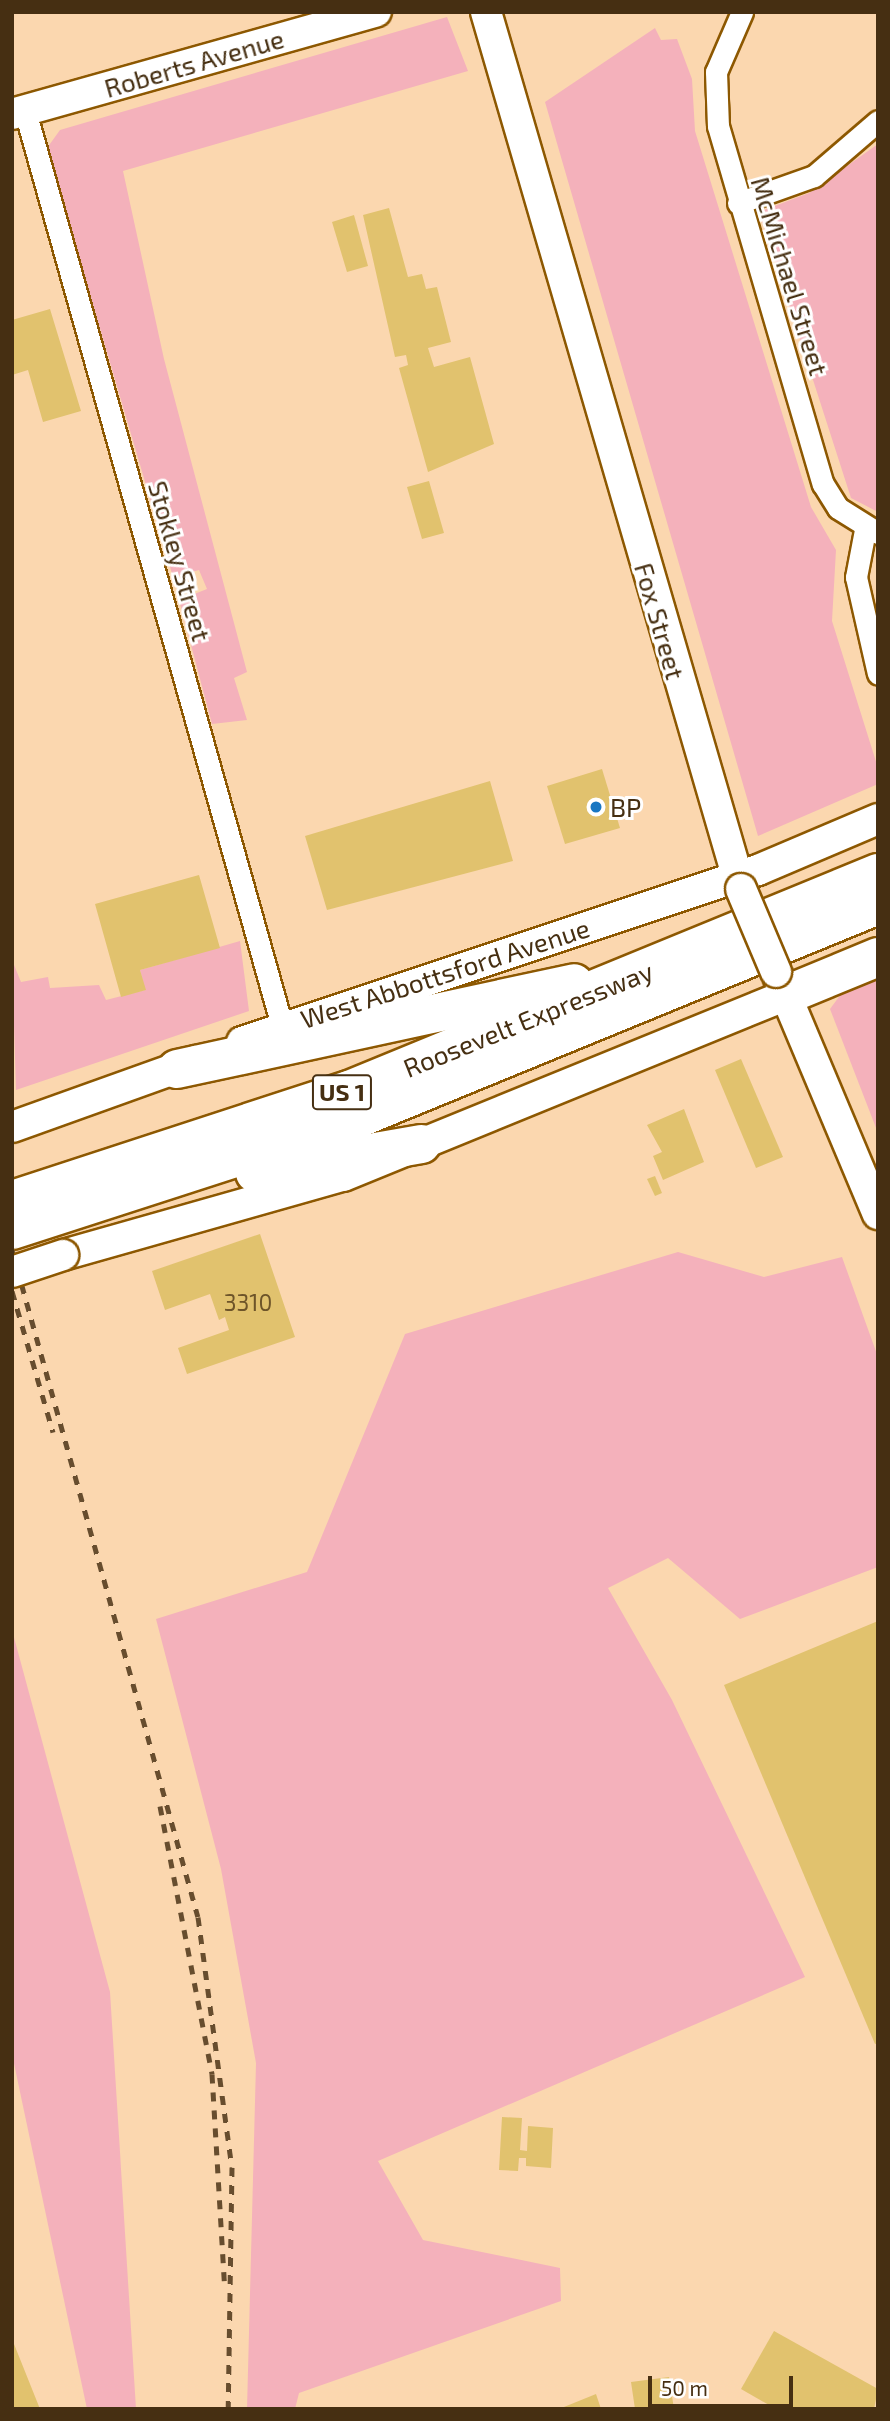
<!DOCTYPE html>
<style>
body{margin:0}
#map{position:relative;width:890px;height:2421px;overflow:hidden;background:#fbd7af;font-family:"Exo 2",sans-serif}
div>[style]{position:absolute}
.green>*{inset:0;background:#f4b1bb}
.building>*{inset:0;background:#e1c26e}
.roads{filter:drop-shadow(2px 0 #8d5801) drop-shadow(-2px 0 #8d5801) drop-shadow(0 2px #8d5801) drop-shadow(0 -2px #8d5801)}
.street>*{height:21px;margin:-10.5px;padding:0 10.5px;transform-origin:10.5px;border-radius:10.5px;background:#fff}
.secondary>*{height:30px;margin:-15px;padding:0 15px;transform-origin:15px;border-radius:15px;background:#fff}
.highway>*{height:38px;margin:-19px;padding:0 19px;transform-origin:19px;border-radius:19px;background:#fff}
.rail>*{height:5px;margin-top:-2.5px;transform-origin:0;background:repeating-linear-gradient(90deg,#674d2e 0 9px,transparent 0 18px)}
.bridges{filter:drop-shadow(2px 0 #8d5801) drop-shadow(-2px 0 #8d5801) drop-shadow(0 2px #8d5801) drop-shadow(0 -2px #8d5801)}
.secondary-bridge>*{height:30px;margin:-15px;padding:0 15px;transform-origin:15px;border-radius:15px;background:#fff}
.dots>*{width:19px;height:19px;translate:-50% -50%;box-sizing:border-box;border:4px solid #fff;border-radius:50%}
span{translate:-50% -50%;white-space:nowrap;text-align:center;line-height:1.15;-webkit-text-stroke:6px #fff;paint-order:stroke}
.number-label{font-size:23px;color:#6d5429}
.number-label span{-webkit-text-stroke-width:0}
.shield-label span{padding:2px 5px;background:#fff;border:2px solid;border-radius:5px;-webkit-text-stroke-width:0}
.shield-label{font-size:24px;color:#462f12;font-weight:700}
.street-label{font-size:26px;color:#462f12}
.poi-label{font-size:26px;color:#462f12}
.left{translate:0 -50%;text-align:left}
.frame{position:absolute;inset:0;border:14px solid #462f12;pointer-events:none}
.scale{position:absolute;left:648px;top:2376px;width:145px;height:32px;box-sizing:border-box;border:4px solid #462f12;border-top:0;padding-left:9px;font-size:21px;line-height:24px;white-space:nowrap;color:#462f12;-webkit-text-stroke:5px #fff;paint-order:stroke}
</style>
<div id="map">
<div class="green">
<div style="clip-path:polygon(447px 17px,468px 71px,123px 171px,164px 359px,247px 672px,234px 678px,247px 720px,212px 724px,179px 600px,207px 589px,199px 570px,173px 577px,47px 148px,60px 130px)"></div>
<div style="clip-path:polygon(655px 28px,661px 40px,677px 39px,692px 79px,695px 131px,811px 507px,836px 550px,832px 621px,878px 768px,878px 784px,758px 836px,545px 102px)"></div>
<div style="clip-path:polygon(878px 144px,878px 512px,851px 498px,759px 212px,809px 193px)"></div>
<div style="clip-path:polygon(240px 941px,249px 1011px,16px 1090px,12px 960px,21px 982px,48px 977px,50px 988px,99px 985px,106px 1000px,145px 990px,140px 970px)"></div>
<div style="clip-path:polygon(878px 973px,878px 1133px,830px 1009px,847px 986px)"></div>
<div style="clip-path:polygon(678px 1252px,764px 1277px,842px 1257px,878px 1357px,878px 1567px,740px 1619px,668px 1558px,608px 1588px,672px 1700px,805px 1977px,378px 2161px,423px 2240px,560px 2268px,561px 2301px,299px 2393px,295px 2409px,247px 2409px,256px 2063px,221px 1869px,156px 1619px,307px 1572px,405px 1334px)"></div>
<div style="clip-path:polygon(12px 1630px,110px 1992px,136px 2409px,87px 2409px,12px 2054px)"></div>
</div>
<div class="building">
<div style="clip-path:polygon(389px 208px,408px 277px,422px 274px,426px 289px,437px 287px,451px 342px,428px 348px,434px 367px,470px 357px,494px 444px,428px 472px,399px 368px,408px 365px,406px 355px,395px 357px,363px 215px)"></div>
<div style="clip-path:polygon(354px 215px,368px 266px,347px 272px,332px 222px)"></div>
<div style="clip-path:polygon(50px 309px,81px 411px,43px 422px,28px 370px,12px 375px,12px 320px)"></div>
<div style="clip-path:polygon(429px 481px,444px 533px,422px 539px,407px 487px)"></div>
<div style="clip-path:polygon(602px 769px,620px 828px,565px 844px,547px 786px)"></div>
<div style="clip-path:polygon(490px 781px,513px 861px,327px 910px,305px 836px)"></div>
<div style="clip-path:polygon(199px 875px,220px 948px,140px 970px,146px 990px,121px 997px,95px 904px)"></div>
<div style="clip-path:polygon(741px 1059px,783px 1157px,756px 1168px,715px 1070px)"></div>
<div style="clip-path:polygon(684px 1109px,704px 1162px,663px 1180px,653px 1156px,662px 1152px,647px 1125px)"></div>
<div style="clip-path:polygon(655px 1176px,662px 1193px,655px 1196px,647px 1179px)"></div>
<div style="clip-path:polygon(260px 1234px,295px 1337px,187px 1374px,178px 1348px,229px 1330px,225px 1317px,219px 1320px,210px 1294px,165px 1310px,152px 1271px)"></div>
<div style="clip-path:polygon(878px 1621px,878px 2043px,875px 2044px,724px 1685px)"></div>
<div style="clip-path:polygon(502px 2117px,522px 2118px,520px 2150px,527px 2151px,528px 2126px,553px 2128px,551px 2168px,526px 2166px,526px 2158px,519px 2158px,518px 2171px,499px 2170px)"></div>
<div style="clip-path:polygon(774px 2331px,878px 2389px,874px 2409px,776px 2409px,741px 2389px)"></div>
<div style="clip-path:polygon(12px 2339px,40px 2409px,12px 2409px)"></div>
<div style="clip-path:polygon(669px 2377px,674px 2409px,635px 2409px,631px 2382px)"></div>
<div style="clip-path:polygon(596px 2394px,601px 2409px,559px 2409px)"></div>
</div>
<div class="roads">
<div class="street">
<div style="left:742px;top:12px;width:65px;rotate:113.4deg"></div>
<div style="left:716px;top:72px;width:54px;rotate:87.9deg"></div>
<div style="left:718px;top:126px;width:373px;rotate:73.7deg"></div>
<div style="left:823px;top:484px;width:28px;rotate:58deg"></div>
<div style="left:838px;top:508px;width:47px;rotate:32deg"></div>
<div style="left:25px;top:111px;width:950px;rotate:74.31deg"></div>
<div style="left:738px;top:203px;width:81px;rotate:-19.6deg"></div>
<div style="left:814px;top:176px;width:84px;rotate:-40.7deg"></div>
<div style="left:865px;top:530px;width:48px;rotate:100.8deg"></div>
<div style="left:856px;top:577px;width:99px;rotate:77.2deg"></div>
</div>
<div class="secondary">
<div style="left:486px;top:12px;width:913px;rotate:73.79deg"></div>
<div style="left:12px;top:114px;width:378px;rotate:-15.7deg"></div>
<div style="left:779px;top:979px;width:255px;rotate:67.2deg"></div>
<div style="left:242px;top:1042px;width:544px;rotate:-18.43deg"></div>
<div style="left:758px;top:870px;width:130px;rotate:-23deg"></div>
<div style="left:12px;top:1127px;width:195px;rotate:-19.7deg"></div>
<div style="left:63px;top:1255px;width:291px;rotate:-15.8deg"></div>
<div style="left:343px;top:1176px;width:479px;rotate:-22.2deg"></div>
</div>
<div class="highway">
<div style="left:786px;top:995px;width:100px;rotate:-22.4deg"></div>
<div style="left:177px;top:1069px;width:406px;rotate:-12.2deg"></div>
<div style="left:255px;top:1173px;width:169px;rotate:-9.9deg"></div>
<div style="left:12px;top:1200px;width:354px;rotate:-18.1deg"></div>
<div style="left:349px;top:1090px;width:572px;rotate:-22.3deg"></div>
<div style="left:12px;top:1230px;width:365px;rotate:-17.9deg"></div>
<div style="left:359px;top:1118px;width:561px;rotate:-22.31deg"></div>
</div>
</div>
<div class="rail">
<div style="left:12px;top:1250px;width:692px;rotate:74.42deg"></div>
<div style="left:198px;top:1917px;width:252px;rotate:82.3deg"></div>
<div style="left:232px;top:2167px;width:242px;rotate:90.9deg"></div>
<div style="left:12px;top:1291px;width:147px;rotate:73.8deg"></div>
<div style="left:160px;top:1806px;width:273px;rotate:79deg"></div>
<div style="left:212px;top:2074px;width:216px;rotate:86.6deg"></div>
</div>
<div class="bridges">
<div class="secondary-bridge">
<div style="left:741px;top:889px;width:90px;rotate:67.1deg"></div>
<div style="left:12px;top:1272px;width:54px;rotate:-18.4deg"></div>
</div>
</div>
<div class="dots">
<div style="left:596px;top:807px;background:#1876c2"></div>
</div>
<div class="number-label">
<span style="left:248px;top:1302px">3310</span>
</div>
<div class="shield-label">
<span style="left:342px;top:1092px">US 1</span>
</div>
<div class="street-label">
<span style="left:194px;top:63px;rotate:-16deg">Roberts Avenue</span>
<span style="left:790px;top:276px;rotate:73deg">McMichael Street</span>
<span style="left:180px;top:561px;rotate:74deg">Stokley Street</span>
<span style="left:660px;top:621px;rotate:74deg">Fox Street</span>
<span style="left:445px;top:973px;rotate:-18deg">West Abbottsford Avenue</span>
<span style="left:528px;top:1019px;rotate:-22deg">Roosevelt Expressway</span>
</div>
<div class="poi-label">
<span class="left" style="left:610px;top:807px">BP</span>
</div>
<div class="frame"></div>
<div class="scale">50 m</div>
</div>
